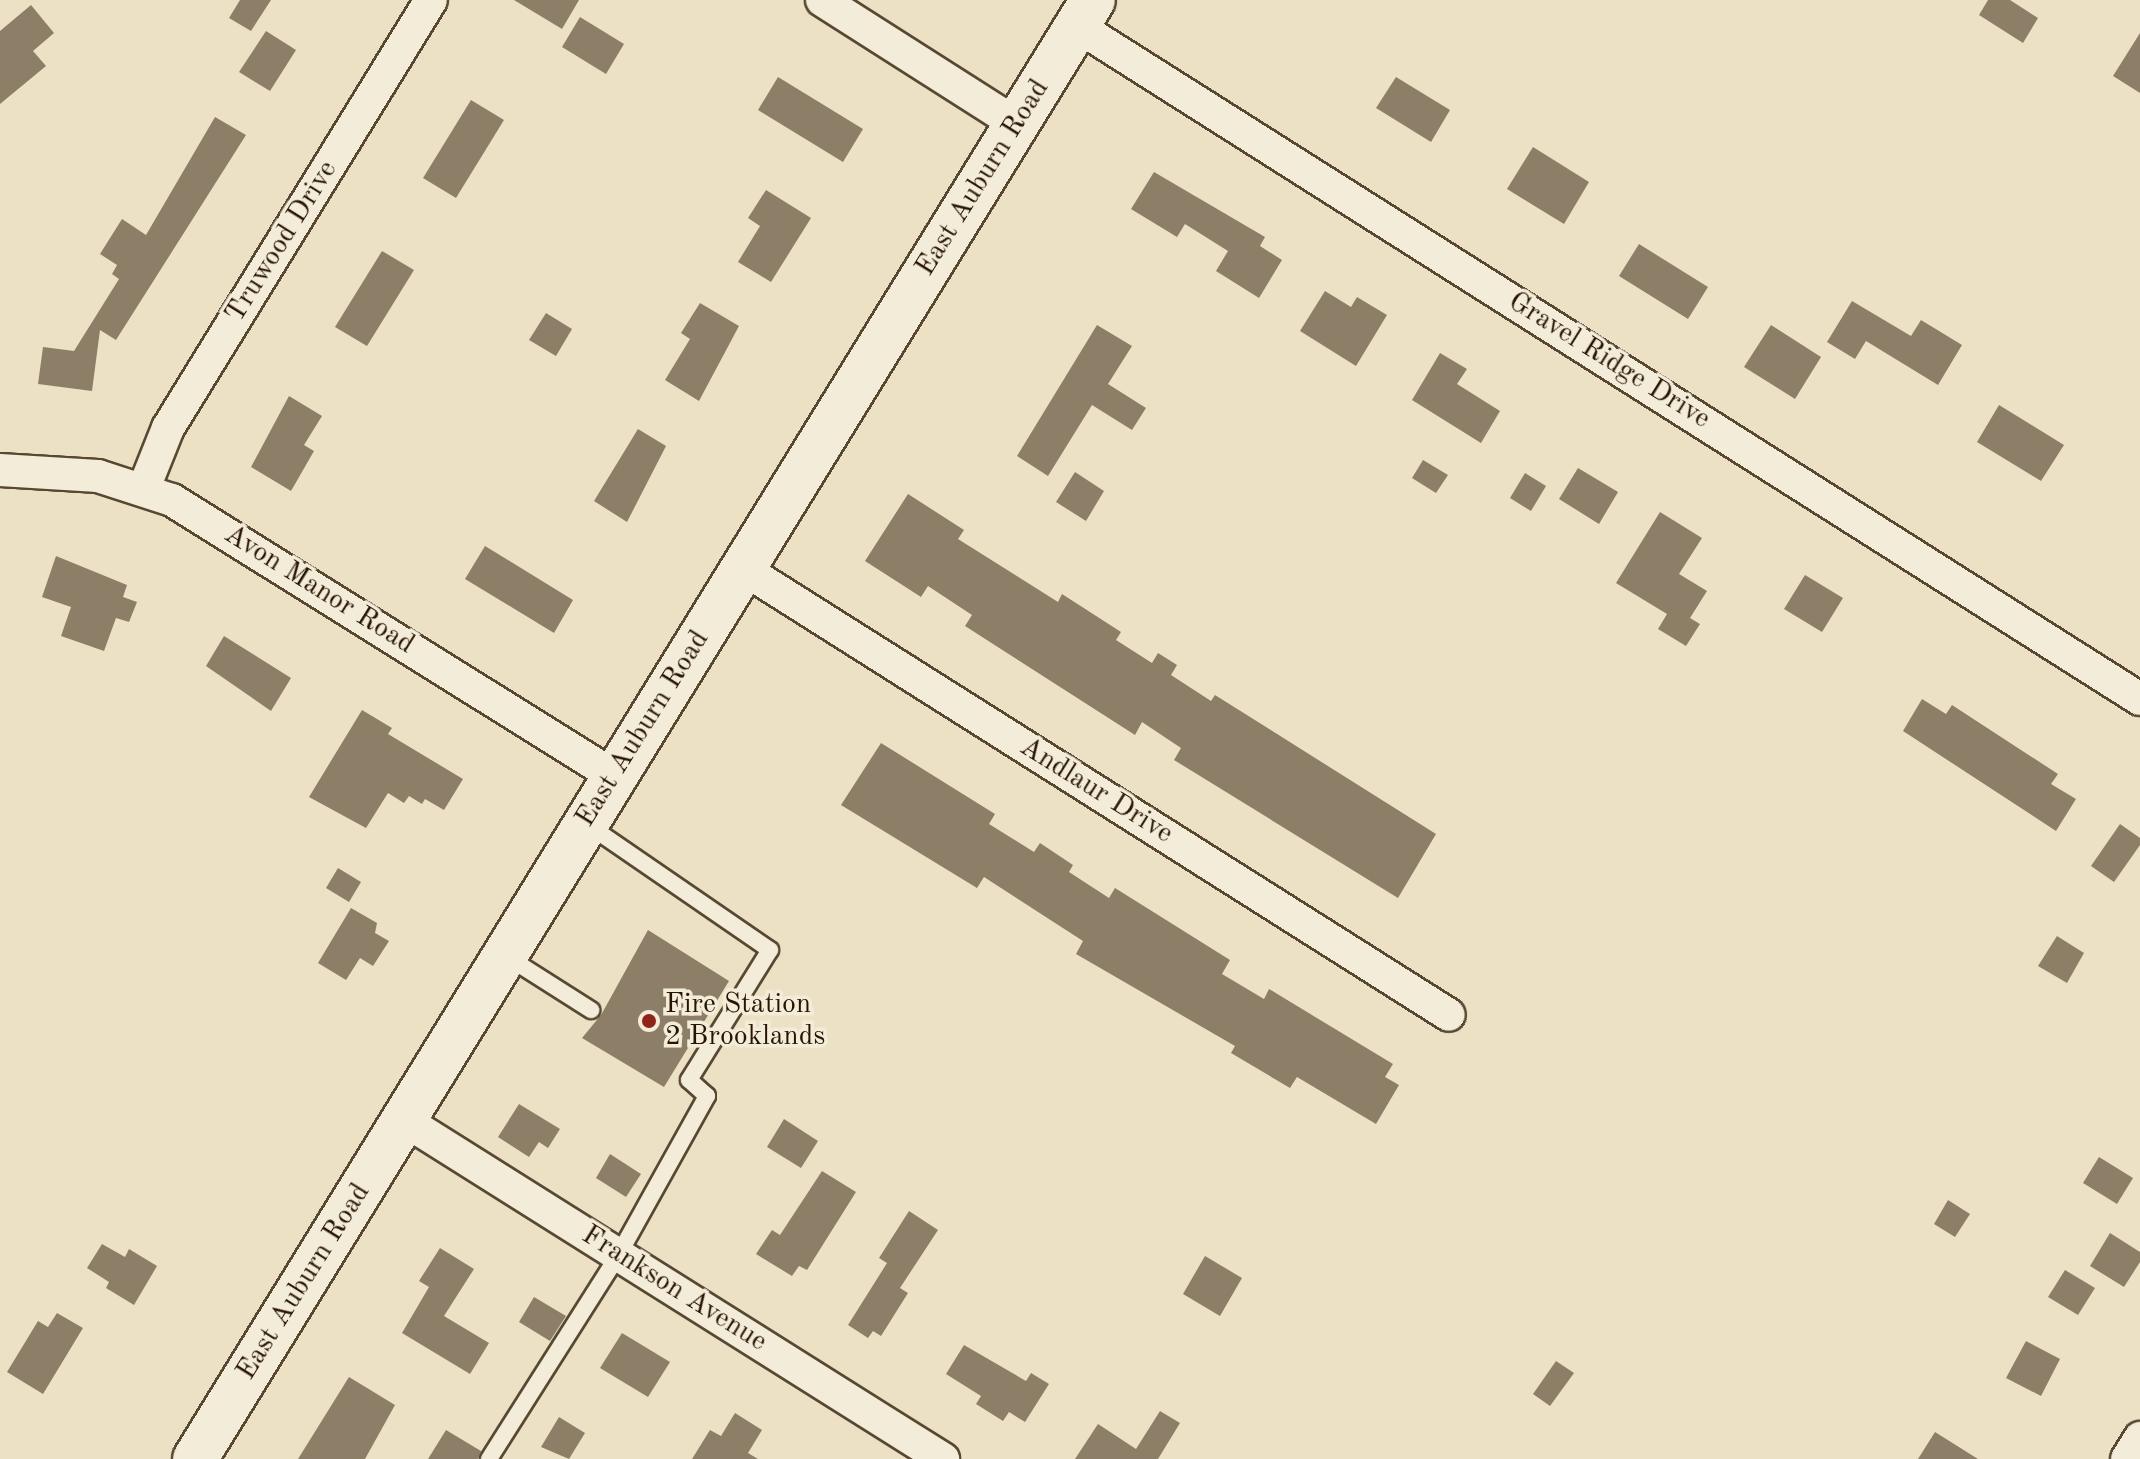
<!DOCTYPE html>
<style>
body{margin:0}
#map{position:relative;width:2140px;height:1459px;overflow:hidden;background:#ece1c5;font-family:"Old Standard TT",serif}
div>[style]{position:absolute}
.building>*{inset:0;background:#8d7f67}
.roads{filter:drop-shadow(2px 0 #584832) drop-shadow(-2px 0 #584832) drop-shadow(0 2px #584832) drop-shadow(0 -2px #584832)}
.service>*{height:16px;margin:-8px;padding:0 8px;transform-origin:8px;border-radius:8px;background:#f3ecd9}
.minor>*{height:32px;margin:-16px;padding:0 16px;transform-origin:16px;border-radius:16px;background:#f3ecd9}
.secondary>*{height:44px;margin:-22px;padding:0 22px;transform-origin:22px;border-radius:22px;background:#f3ecd9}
.dots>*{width:22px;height:22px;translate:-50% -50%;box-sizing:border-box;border:4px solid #f3ecd9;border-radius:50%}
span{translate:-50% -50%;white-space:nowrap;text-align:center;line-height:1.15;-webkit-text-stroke:7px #f3ecd9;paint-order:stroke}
.street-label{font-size:28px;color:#271501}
.poi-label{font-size:28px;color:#271501}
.left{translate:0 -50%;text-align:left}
</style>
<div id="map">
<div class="building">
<div style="clip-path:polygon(240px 0,271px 0,251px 31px,229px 18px)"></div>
<div style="clip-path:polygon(514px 0,579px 0,562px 29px)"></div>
<div style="clip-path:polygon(1988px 0,2010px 0,2038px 18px,2023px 43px,1979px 15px)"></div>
<div style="clip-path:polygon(31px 5px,54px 33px,33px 51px,46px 66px,0 104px,0 31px)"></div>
<div style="clip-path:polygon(580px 17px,624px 44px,606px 74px,562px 47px)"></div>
<div style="clip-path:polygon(266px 31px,296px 50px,270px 91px,239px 72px)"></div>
<div style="clip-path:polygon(2140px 33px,2140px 93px,2113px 76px)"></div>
<div style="clip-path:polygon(778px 77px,863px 129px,843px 162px,758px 110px)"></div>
<div style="clip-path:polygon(1396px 77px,1450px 110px,1431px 142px,1376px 108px)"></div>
<div style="clip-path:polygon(471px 100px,504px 120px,456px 198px,423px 178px)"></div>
<div style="clip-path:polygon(215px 117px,246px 135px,116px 340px,100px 330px,92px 391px,38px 384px,43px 347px,74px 351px,119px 279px,112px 274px,117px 265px,100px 254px,122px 219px,146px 235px)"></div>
<div style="clip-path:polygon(1533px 147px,1589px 182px,1564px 224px,1507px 189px)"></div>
<div style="clip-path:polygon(1154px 172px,1265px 237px,1260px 246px,1282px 260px,1259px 298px,1216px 271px,1228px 251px,1185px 224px,1177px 237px,1131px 209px)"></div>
<div style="clip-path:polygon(766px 190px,811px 218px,771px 282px,738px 262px,760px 226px,748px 218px)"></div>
<div style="clip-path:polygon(1639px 244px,1708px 287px,1688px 319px,1619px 276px)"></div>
<div style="clip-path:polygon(382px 251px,414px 270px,367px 346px,335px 327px)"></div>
<div style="clip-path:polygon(1325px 291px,1351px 307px,1357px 297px,1387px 315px,1356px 366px,1300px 331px)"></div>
<div style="clip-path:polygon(1852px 301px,1911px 336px,1921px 320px,1962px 345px,1938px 385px,1866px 341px,1855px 359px,1827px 342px)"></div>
<div style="clip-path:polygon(700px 303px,739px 326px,699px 401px,665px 380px,690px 339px,681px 333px)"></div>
<div style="clip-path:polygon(546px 313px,572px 329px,556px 356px,529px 340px)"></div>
<div style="clip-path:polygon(1097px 325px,1132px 346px,1108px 384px,1146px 408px,1132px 430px,1092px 405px,1048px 476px,1017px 456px)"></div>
<div style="clip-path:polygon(1771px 325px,1821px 357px,1795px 399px,1744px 367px)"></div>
<div style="clip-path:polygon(1440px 353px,1467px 369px,1457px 384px,1500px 411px,1481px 443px,1412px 400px)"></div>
<div style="clip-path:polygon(289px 396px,322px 416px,304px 445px,314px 451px,291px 491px,251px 467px)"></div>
<div style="clip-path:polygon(1999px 405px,2064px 445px,2041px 481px,1977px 442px)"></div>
<div style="clip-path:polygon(638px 429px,666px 446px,627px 522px,594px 501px)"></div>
<div style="clip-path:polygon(1423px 460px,1448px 475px,1436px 493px,1412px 478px)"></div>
<div style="clip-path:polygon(1578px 468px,1618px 492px,1599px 524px,1559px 499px)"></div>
<div style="clip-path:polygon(1075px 472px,1104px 491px,1086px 521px,1056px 502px)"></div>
<div style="clip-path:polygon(1525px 473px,1546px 486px,1531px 511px,1510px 498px)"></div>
<div style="clip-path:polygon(908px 494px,964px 530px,958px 539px,1058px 602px,1062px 594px,1121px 632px,1116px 640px,1152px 663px,1158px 653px,1177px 665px,1171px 675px,1211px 701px,1215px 695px,1436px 834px,1398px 898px,1174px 760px,1181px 748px,1142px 722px,1135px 735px,965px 626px,972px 615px,928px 586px,921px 597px,865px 561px)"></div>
<div style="clip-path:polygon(1660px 512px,1702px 538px,1679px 574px,1707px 591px,1690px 618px,1700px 624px,1686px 646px,1658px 629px,1667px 614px,1616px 583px)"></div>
<div style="clip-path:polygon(485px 546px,573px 600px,554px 633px,465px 579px)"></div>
<div style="clip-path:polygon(56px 556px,127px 585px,123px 597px,137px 602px,129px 622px,116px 618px,104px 651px,61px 636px,71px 607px,42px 597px)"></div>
<div style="clip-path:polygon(1805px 575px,1843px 598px,1822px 632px,1784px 609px)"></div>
<div style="clip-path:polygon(224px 636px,291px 678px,271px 711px,206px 666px)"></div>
<div style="clip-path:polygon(1922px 699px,1946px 714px,1952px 705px,2058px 774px,2051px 784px,2076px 799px,2056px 831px,1903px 731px)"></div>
<div style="clip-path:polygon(362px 710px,392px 728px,388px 734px,463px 779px,444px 810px,425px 799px,422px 804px,409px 796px,404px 803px,388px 793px,366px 828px,309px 797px)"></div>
<div style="clip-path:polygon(881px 743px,995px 814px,989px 824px,1034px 852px,1040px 843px,1073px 865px,1069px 872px,1109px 898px,1115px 888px,1230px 960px,1222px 974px,1264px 999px,1269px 989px,1393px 1064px,1385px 1077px,1399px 1085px,1376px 1124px,1297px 1077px,1290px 1088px,1231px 1053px,1235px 1046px,1076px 954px,1083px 941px,984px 877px,977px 888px,841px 805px)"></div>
<div style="clip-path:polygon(2120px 824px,2140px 838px,2140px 845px,2114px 882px,2091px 866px)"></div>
<div style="clip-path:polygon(338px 868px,361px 882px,349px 902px,326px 888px)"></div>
<div style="clip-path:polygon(351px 908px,377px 923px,375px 933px,389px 941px,373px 966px,360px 958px,346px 980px,318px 963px)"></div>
<div style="clip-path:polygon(648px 930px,729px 981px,664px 1087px,582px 1038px,601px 1015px)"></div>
<div style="clip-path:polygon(2057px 936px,2084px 953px,2067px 983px,2038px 966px)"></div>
<div style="clip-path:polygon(519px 1104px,560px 1129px,548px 1148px,539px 1142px,529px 1157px,498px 1137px)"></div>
<div style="clip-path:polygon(784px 1119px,818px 1141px,801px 1168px,767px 1147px)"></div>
<div style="clip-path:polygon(610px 1154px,641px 1174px,626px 1197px,596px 1178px)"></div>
<div style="clip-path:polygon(2099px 1157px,2133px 1178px,2117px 1204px,2083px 1183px)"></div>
<div style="clip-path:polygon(822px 1171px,856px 1192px,807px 1270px,799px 1266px,792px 1276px,756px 1254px,772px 1230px,780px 1235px)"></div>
<div style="clip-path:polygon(1948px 1200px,1970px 1214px,1955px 1237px,1934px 1224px)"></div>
<div style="clip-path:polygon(909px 1211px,938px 1230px,900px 1288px,908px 1293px,881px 1336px,873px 1331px,868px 1338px,848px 1325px,887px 1263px,879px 1258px)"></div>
<div style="clip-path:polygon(2110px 1233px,2140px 1252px,2140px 1262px,2124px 1287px,2090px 1266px)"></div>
<div style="clip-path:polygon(102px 1244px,125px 1257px,129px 1249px,157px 1266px,134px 1305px,106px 1288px,109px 1282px,87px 1268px)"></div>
<div style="clip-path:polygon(440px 1248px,474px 1269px,444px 1316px,489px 1343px,470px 1374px,402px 1333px,429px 1287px,419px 1281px)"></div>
<div style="clip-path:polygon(1205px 1256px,1242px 1278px,1220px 1316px,1183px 1294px)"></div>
<div style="clip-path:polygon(2065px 1270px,2095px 1288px,2078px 1315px,2048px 1297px)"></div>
<div style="clip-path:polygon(534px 1297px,566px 1316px,550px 1341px,519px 1322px)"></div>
<div style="clip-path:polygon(57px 1313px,83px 1328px,43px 1394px,7px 1372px,38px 1321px,48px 1327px)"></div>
<div style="clip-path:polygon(622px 1333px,670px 1362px,648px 1397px,600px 1368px)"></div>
<div style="clip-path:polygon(2026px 1341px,2060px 1359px,2041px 1396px,2006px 1378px)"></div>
<div style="clip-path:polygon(964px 1345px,1026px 1381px,1031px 1373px,1049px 1384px,1025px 1422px,1009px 1412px,1003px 1421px,976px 1404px,981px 1396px,946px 1374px)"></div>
<div style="clip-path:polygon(1556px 1361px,1574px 1373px,1550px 1406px,1533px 1394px)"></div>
<div style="clip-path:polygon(349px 1377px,395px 1405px,365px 1459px,298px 1459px)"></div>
<div style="clip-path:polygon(1160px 1411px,1180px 1423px,1158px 1459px,1075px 1459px,1098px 1424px,1136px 1449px)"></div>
<div style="clip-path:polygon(735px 1413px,762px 1430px,748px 1453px,758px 1459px,692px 1459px,710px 1430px,721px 1436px)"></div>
<div style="clip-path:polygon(559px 1417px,585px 1433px,569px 1459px,541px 1447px)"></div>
<div style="clip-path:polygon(446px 1430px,481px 1451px,478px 1459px,428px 1459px)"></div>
<div style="clip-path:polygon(1935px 1432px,1978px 1459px,1918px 1459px)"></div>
</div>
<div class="roads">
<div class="service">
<div style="left:506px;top:956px;width:101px;rotate:32.4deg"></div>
<div style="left:489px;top:1459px;width:243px;rotate:-57.6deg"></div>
<div style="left:619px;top:1254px;width:181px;rotate:-60.9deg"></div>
<div style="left:707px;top:1096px;width:24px;rotate:-138deg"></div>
<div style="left:689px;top:1080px;width:153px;rotate:-58.1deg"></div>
<div style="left:770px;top:950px;width:222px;rotate:-145.5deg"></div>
</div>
<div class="minor">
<div style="left:822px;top:0;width:231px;rotate:32.5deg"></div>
<div style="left:1077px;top:26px;width:1258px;rotate:32.34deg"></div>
<div style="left:0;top:470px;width:98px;rotate:3.5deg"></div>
<div style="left:98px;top:476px;width:78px;rotate:18deg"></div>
<div style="left:172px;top:500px;width:521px;rotate:31.98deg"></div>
<div style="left:144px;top:488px;width:65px;rotate:-68.2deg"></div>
<div style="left:168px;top:428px;width:502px;rotate:-58.43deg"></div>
<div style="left:742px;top:568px;width:836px;rotate:32.3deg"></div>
<div style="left:404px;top:1120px;width:637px;rotate:32.17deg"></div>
<div style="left:2127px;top:1459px;width:25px;rotate:-58deg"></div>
</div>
<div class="secondary">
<div style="left:195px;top:1459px;width:1713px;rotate:-58.39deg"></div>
</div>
</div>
<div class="dots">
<div style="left:649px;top:1021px;background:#8f2418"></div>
</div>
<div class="street-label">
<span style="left:983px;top:178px;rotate:-58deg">East Auburn Road</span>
<span style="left:282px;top:242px;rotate:-58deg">Truwood Drive</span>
<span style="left:1609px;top:361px;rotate:32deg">Gravel Ridge Drive</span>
<span style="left:319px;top:590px;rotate:32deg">Avon Manor Road</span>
<span style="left:643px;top:729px;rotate:-58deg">East Auburn Road</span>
<span style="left:1096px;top:791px;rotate:32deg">Andlaur Drive</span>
<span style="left:304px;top:1282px;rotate:-58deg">East Auburn Road</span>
<span style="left:674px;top:1289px;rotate:32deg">Frankson Avenue</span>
</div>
<div class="poi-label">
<span class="left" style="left:665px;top:1021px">Fire Station<br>2 Brooklands</span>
</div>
</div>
